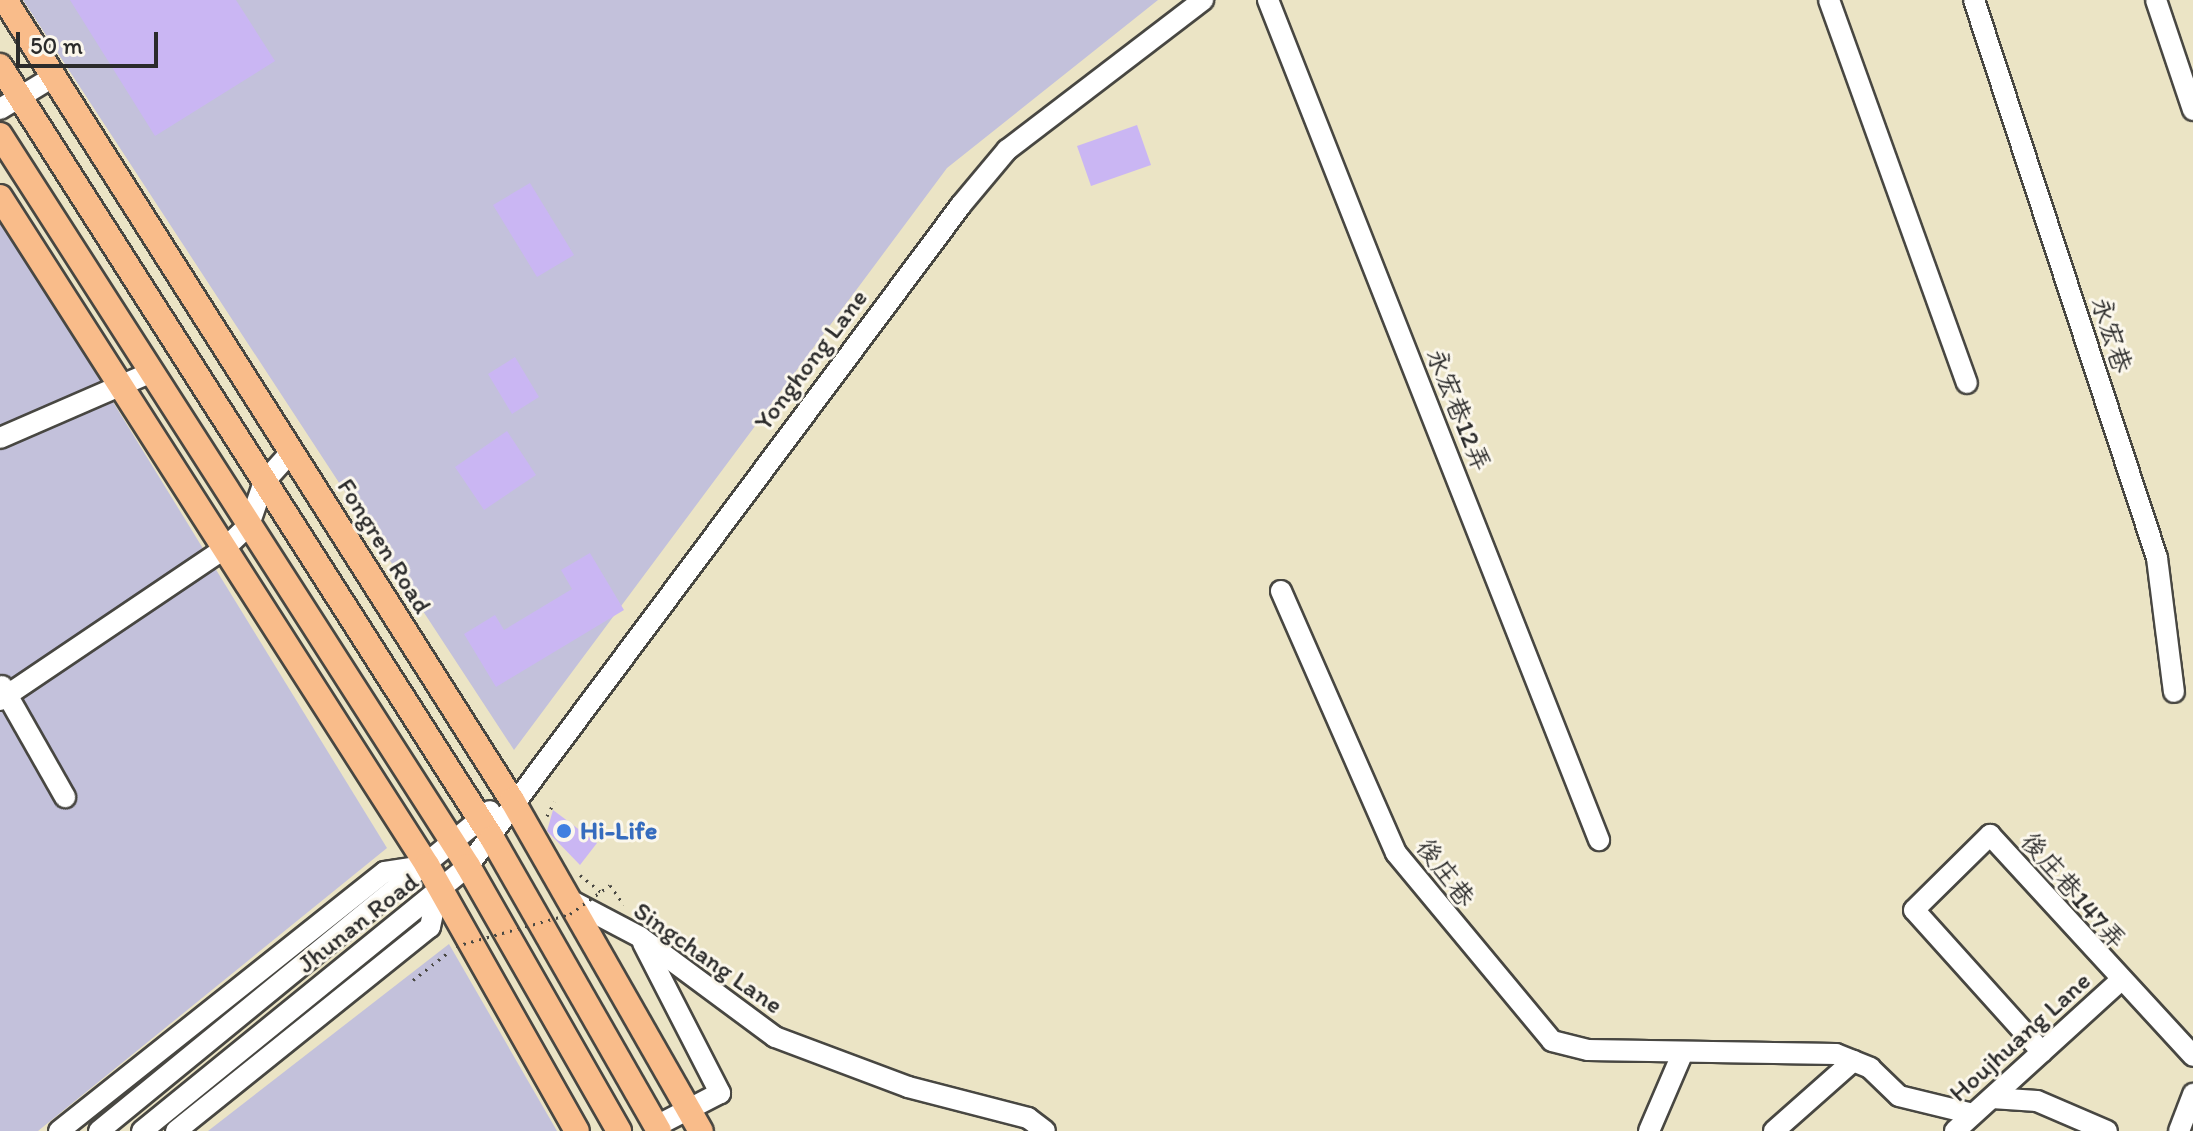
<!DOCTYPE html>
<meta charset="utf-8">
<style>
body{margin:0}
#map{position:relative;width:2193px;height:1131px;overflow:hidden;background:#ebe4c5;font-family:Itim,"LXGW WenKai TC",sans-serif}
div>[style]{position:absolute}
.industrial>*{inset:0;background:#c3c1db}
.building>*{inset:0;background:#cab6f3}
.path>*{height:3px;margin-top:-1.5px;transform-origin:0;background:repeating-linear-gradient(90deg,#484742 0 2px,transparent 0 8px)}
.roads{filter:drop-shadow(2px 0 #484742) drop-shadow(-2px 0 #484742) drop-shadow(0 2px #484742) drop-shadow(0 -2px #484742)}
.minor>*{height:20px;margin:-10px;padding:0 10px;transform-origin:10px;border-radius:10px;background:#fff}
.major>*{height:24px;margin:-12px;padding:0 12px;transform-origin:12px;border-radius:12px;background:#f9bc8a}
.path-bridge>*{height:3px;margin-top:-1.5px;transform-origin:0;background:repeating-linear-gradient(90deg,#484742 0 2px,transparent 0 8px)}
.dots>*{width:22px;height:22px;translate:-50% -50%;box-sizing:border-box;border:4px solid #fbf7ec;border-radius:50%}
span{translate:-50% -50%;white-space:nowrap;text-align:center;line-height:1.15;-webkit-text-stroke:6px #fbf7ec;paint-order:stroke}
.street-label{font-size:26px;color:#2b2b2b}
.shop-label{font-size:26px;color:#366cbe;font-weight:700}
.left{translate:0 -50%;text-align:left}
.scale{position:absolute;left:16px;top:32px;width:142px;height:36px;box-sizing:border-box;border:4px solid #2b2b2b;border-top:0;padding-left:10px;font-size:24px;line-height:28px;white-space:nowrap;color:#2b2b2b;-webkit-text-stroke:6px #fbf7ec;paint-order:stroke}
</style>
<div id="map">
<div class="industrial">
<div style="clip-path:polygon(23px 0,1158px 0,947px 168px,514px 750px)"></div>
<div style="clip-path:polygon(0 218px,387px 848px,38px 1131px,0 1131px)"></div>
<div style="clip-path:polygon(449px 944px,557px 1131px,208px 1131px)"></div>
</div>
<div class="building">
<div style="clip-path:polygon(70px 0,236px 0,275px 61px,155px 136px)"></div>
<div style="clip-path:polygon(1137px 125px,1151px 165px,1091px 186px,1077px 146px)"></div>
<div style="clip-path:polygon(530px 183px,574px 255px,537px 277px,493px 205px)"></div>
<div style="clip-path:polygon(515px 357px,539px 397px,512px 414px,488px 374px)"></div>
<div style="clip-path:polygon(507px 431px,536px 475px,484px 510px,455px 467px)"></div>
<div style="clip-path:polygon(590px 553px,624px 610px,496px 687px,464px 634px,495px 615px,504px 630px,572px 589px,561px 570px)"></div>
<div style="clip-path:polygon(553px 810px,597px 843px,580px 865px,547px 831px)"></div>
</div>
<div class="path">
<div style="left:547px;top:816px;width:16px;rotate:-63deg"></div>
<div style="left:580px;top:875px;width:28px;rotate:39deg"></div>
<div style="left:610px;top:885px;width:24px;rotate:55deg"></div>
<div style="left:413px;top:980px;width:47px;rotate:-38.1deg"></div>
</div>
<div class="roads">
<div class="minor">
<div style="left:1268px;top:0;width:903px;rotate:68.49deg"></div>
<div style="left:1829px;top:0;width:407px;rotate:70.2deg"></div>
<div style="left:1974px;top:0;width:587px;rotate:71.84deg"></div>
<div style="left:2157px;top:558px;width:135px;rotate:82.8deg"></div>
<div style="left:2156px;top:0;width:116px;rotate:71.4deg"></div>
<div style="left:0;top:109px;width:62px;rotate:-31.1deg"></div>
<div style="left:0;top:438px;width:166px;rotate:-23.5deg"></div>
<div style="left:1281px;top:591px;width:286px;rotate:66.3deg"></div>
<div style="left:1396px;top:853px;width:244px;rotate:50.3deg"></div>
<div style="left:1552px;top:1041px;width:37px;rotate:14deg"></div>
<div style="left:1588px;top:1050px;width:248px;rotate:0.9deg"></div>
<div style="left:1836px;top:1054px;width:37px;rotate:22deg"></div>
<div style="left:1870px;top:1068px;width:40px;rotate:44deg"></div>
<div style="left:1899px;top:1096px;width:76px;rotate:13.7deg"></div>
<div style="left:2px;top:686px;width:128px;rotate:60.4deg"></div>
<div style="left:0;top:700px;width:270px;rotate:-34deg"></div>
<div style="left:224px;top:549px;width:35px;rotate:-44deg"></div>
<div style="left:249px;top:525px;width:46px;rotate:-70.8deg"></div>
<div style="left:264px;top:482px;width:40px;rotate:-48deg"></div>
<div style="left:568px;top:899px;width:81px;rotate:27.8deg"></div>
<div style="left:640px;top:937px;width:168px;rotate:36.5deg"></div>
<div style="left:775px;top:1037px;width:142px;rotate:20.6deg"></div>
<div style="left:908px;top:1087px;width:124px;rotate:14.5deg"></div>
<div style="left:1028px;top:1118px;width:21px;rotate:37deg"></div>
<div style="left:643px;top:943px;width:169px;rotate:62.8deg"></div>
<div style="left:720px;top:1093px;width:72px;rotate:152.7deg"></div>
<div style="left:2042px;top:1052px;width:191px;rotate:-132deg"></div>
<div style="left:1914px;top:910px;width:107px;rotate:-44.6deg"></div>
<div style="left:1990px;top:835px;width:300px;rotate:47.4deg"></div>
<div style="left:1992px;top:1098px;width:45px;rotate:3.8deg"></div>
<div style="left:2037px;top:1101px;width:76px;rotate:23.2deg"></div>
<div style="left:59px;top:1131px;width:416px;rotate:-38.5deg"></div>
<div style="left:385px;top:872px;width:38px;rotate:-9deg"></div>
<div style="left:99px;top:1131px;width:505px;rotate:-39.3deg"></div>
<div style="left:142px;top:1131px;width:420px;rotate:-39.1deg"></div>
<div style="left:468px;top:866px;width:825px;rotate:-53.28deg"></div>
<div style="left:961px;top:205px;width:72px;rotate:-50.1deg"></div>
<div style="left:1007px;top:150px;width:247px;rotate:-37.4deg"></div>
<div style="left:176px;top:1131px;width:326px;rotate:-38.8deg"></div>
<div style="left:430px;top:927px;width:40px;rotate:-78deg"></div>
<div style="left:1649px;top:1131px;width:86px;rotate:-66.7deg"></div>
<div style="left:1774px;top:1131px;width:106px;rotate:-41.5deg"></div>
<div style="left:1955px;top:1131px;width:222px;rotate:-42.3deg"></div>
<div style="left:2179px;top:1131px;width:40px;rotate:-69deg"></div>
</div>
<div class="major">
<div style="left:5px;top:0;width:947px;rotate:57.64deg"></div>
<div style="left:512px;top:800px;width:381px;rotate:60.3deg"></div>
<div style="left:0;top:66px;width:915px;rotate:57.49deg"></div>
<div style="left:492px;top:838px;width:337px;rotate:60.3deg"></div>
<div style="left:0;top:135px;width:868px;rotate:57.37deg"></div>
<div style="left:468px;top:866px;width:305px;rotate:60.3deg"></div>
<div style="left:0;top:197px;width:793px;rotate:57.41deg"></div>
<div style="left:427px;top:865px;width:305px;rotate:60.6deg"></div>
</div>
</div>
<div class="path-bridge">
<div style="left:456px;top:946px;width:118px;rotate:-15.7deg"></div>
<div style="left:570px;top:914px;width:49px;rotate:-35.9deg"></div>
</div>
<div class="dots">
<div style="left:564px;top:831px;background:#3f7fe0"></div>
</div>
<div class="street-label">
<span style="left:2111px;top:335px;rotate:72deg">永宏巷</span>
<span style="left:811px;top:360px;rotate:-53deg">Yonghong Lane</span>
<span style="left:1458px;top:410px;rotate:68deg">永宏巷12弄</span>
<span style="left:384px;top:546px;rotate:58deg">Fongren Road</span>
<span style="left:1445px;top:873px;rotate:53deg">後庄巷</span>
<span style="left:2073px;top:891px;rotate:49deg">後庄巷147弄</span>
<span style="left:358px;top:923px;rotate:-38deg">Jhunan Road</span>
<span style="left:708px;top:958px;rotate:35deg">Singchang Lane</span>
<span style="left:2020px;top:1037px;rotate:-42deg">Houjhuang Lane</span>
</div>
<div class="shop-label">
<span class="left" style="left:580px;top:831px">Hi-Life</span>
</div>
<div class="scale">50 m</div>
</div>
